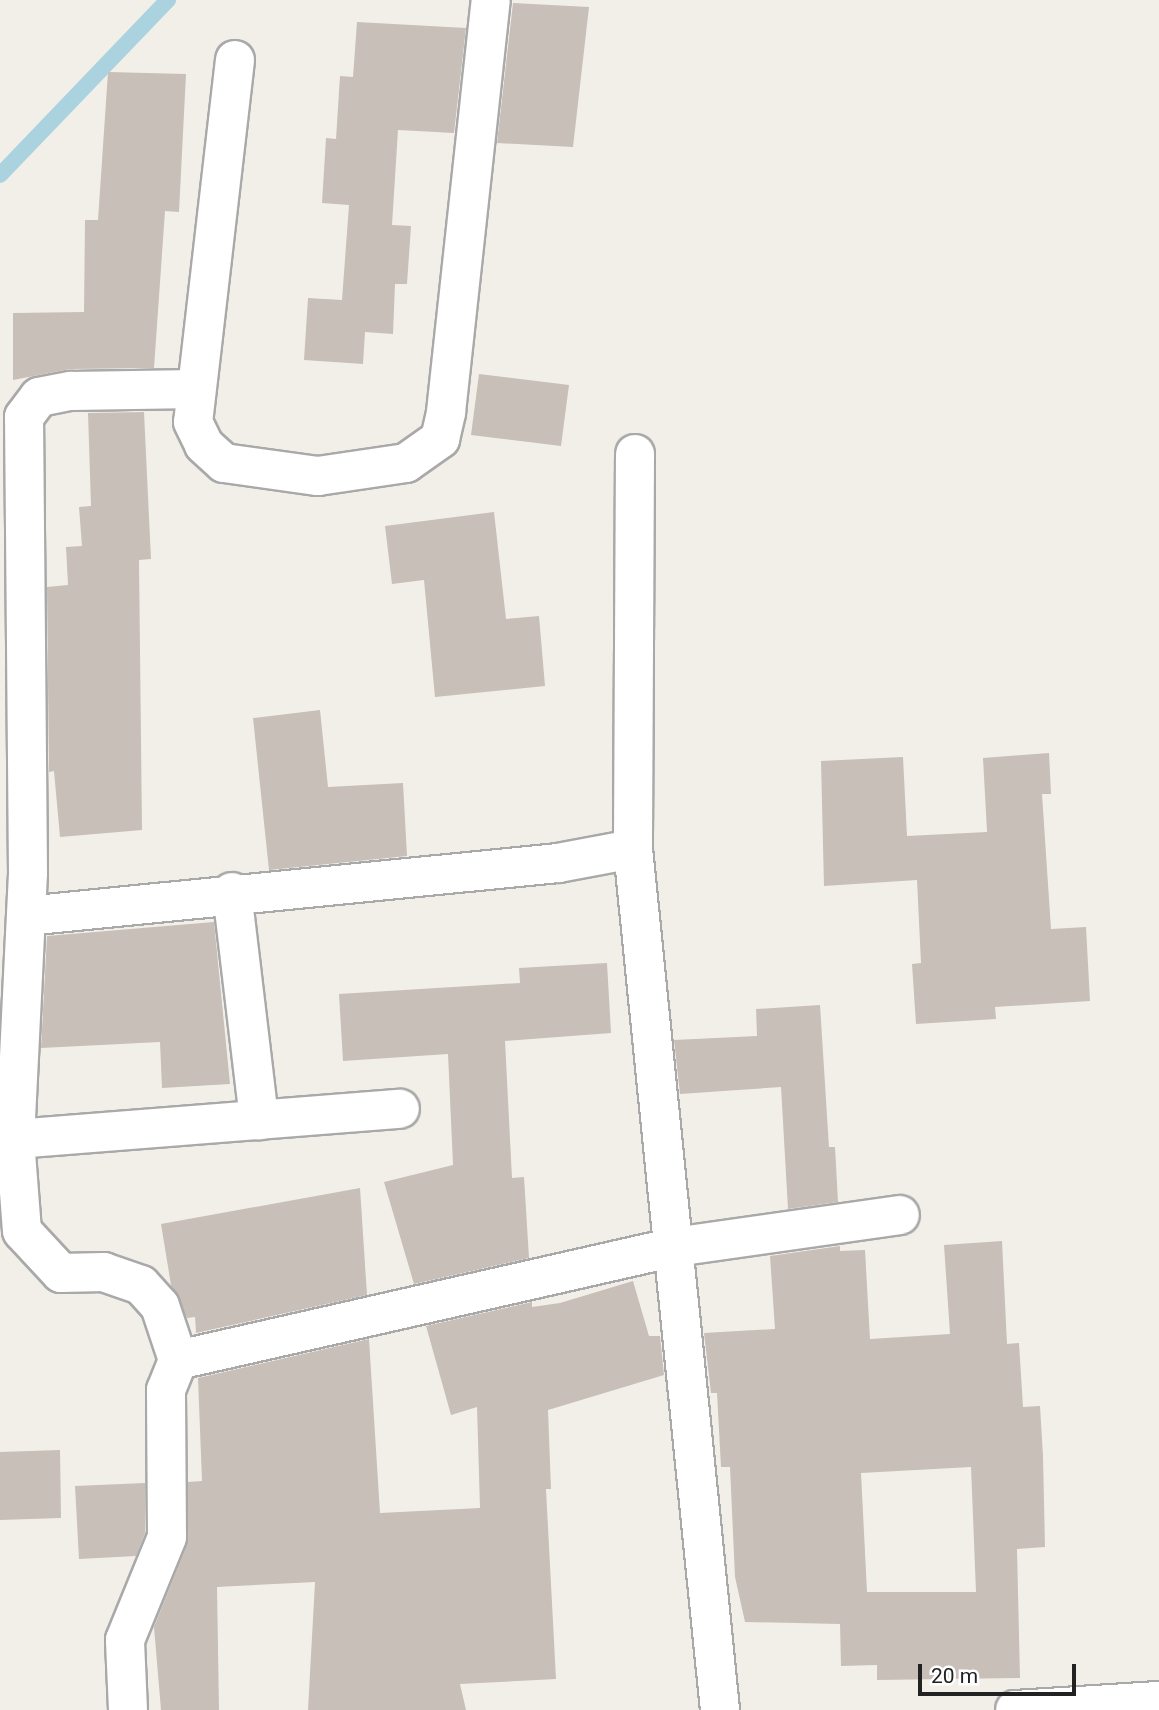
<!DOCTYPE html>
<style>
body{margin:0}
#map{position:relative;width:1159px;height:1710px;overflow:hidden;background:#f2efe9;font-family:Roboto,sans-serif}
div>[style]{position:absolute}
.stream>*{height:16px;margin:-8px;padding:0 8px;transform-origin:8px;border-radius:8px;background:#aad3df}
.building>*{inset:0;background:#c7bfb8}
.roads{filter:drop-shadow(2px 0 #a9a9a9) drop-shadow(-2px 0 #a9a9a9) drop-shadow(0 2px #a9a9a9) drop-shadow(0 -2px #a9a9a9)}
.street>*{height:38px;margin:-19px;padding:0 19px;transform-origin:19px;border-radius:19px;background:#fff}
span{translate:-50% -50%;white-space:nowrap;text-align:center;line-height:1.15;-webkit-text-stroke:6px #fff;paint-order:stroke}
.scale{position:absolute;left:918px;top:1664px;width:158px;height:32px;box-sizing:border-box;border:4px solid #222;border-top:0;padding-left:9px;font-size:21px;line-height:24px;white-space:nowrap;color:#222;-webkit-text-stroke:5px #fff;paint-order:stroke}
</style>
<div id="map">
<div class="stream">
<div style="left:0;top:175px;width:243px;rotate:-46.2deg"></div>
</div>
<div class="building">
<div style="clip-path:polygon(513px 3px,589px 7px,573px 147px,497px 143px)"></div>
<div style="clip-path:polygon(357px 22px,466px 28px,454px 133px,398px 130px,392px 225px,411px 226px,407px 284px,395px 284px,393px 334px,365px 332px,363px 364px,304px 360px,308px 298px,342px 300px,349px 205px,322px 203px,326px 138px,336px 139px,340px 76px,353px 77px)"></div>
<div style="clip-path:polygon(108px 72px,186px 74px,179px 212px,165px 211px,154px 368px,70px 369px,13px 380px,13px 313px,84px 312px,85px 220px,98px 220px)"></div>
<div style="clip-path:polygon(479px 374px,569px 385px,561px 446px,471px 435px)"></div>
<div style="clip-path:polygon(144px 412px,151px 559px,139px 560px,142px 830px,60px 837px,54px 771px,49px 772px,47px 587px,68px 585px,66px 547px,82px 546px,79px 507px,91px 506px,88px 413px)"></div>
<div style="clip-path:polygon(494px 512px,506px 619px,539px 616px,545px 686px,435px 697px,424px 580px,392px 584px,385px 526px)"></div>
<div style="clip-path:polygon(320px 710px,328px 787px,403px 783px,407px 856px,269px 870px,253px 718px)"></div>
<div style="clip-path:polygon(1049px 753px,1051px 794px,1042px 794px,1051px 929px,1086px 927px,1090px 1001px,995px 1007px,996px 1019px,916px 1024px,912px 964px,921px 963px,917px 880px,824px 886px,821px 761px,903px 757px,907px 836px,987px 832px,983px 758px)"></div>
<div style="clip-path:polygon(214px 922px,230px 1084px,162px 1088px,160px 1042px,41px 1048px,47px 936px)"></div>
<div style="clip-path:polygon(607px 963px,611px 1033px,505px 1041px,512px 1178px,524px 1177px,529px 1258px,414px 1284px,384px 1182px,453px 1165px,448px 1054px,343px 1061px,339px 994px,520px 983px,519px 968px)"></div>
<div style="clip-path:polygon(820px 1005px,829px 1147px,835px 1147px,838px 1202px,788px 1209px,781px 1087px,680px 1094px,674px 1040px,757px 1036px,756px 1009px)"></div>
<div style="clip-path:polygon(360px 1188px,367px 1295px,196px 1333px,195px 1317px,187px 1318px,171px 1285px,161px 1224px)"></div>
<div style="clip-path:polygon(evenodd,1002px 1241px,1007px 1344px,1019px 1343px,1023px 1407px,1040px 1406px,1043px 1456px,1045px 1547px,1017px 1549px,1020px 1678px,877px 1680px,877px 1665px,841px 1666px,840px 1624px,745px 1622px,735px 1577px,730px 1467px,721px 1467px,717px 1393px,711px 1393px,704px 1333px,775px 1329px,770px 1256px,840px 1246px,840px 1251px,865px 1250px,870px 1339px,950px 1334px,944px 1245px,1002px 1241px,971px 1467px,976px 1592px,867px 1592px,861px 1473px,971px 1467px)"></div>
<div style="clip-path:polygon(633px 1281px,649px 1336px,660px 1336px,664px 1375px,548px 1410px,551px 1489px,546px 1489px,556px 1679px,460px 1684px,466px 1710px,308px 1710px,315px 1582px,217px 1587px,219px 1710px,161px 1710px,154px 1627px,187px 1545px,188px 1482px,202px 1481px,198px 1378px,369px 1339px,380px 1513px,480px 1508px,477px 1407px,451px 1415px,426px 1326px,532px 1302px,532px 1307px,560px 1303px)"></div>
<div style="clip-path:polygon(60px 1450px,61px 1518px,0 1520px,0 1452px)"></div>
<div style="clip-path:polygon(145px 1483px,145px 1533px,136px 1556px,79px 1559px,75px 1486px)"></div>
</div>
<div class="roads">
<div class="street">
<div style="left:235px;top:60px;width:364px;rotate:96.6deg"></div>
<div style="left:193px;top:422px;width:25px;rotate:64deg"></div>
<div style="left:204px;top:445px;width:27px;rotate:42deg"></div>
<div style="left:224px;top:463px;width:95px;rotate:7.9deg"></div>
<div style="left:318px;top:476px;width:89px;rotate:-8.4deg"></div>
<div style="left:406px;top:463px;width:42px;rotate:-35.2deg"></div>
<div style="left:440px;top:439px;width:28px;rotate:-77deg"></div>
<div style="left:446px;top:412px;width:414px;rotate:-83.8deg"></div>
<div style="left:635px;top:454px;width:395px;rotate:90.3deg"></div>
<div style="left:633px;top:849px;width:865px;rotate:84.23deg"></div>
<div style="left:232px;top:892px;width:230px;rotate:83.2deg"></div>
<div style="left:26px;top:916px;width:535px;rotate:-5.69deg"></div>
<div style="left:558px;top:863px;width:76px;rotate:-10.6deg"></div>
<div style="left:15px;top:1139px;width:386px;rotate:-4.5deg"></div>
<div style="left:178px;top:1360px;width:57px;rotate:-108.4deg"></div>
<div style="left:160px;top:1306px;width:28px;rotate:-132deg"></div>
<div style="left:141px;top:1285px;width:39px;rotate:-161deg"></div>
<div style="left:104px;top:1272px;width:43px;rotate:178.7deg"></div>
<div style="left:61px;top:1273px;width:57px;rotate:-132.9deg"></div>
<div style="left:22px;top:1231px;width:92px;rotate:-94.4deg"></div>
<div style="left:15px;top:1139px;width:266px;rotate:-87.2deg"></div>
<div style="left:28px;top:873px;width:456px;rotate:-90.5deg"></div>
<div style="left:24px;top:417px;width:25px;rotate:-53deg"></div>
<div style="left:39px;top:397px;width:33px;rotate:-11deg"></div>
<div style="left:71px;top:391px;width:125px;rotate:-0.9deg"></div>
<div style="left:128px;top:1710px;width:70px;rotate:-92.5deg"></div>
<div style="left:125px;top:1640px;width:111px;rotate:-67.8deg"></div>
<div style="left:167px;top:1537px;width:147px;rotate:-90.4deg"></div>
<div style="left:166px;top:1390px;width:32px;rotate:-68deg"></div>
<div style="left:178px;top:1360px;width:510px;rotate:-12.81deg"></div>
<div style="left:675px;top:1247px;width:227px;rotate:-8.1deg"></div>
<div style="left:1015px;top:1710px;width:144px;rotate:-3.6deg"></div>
</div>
</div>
<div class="scale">20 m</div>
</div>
